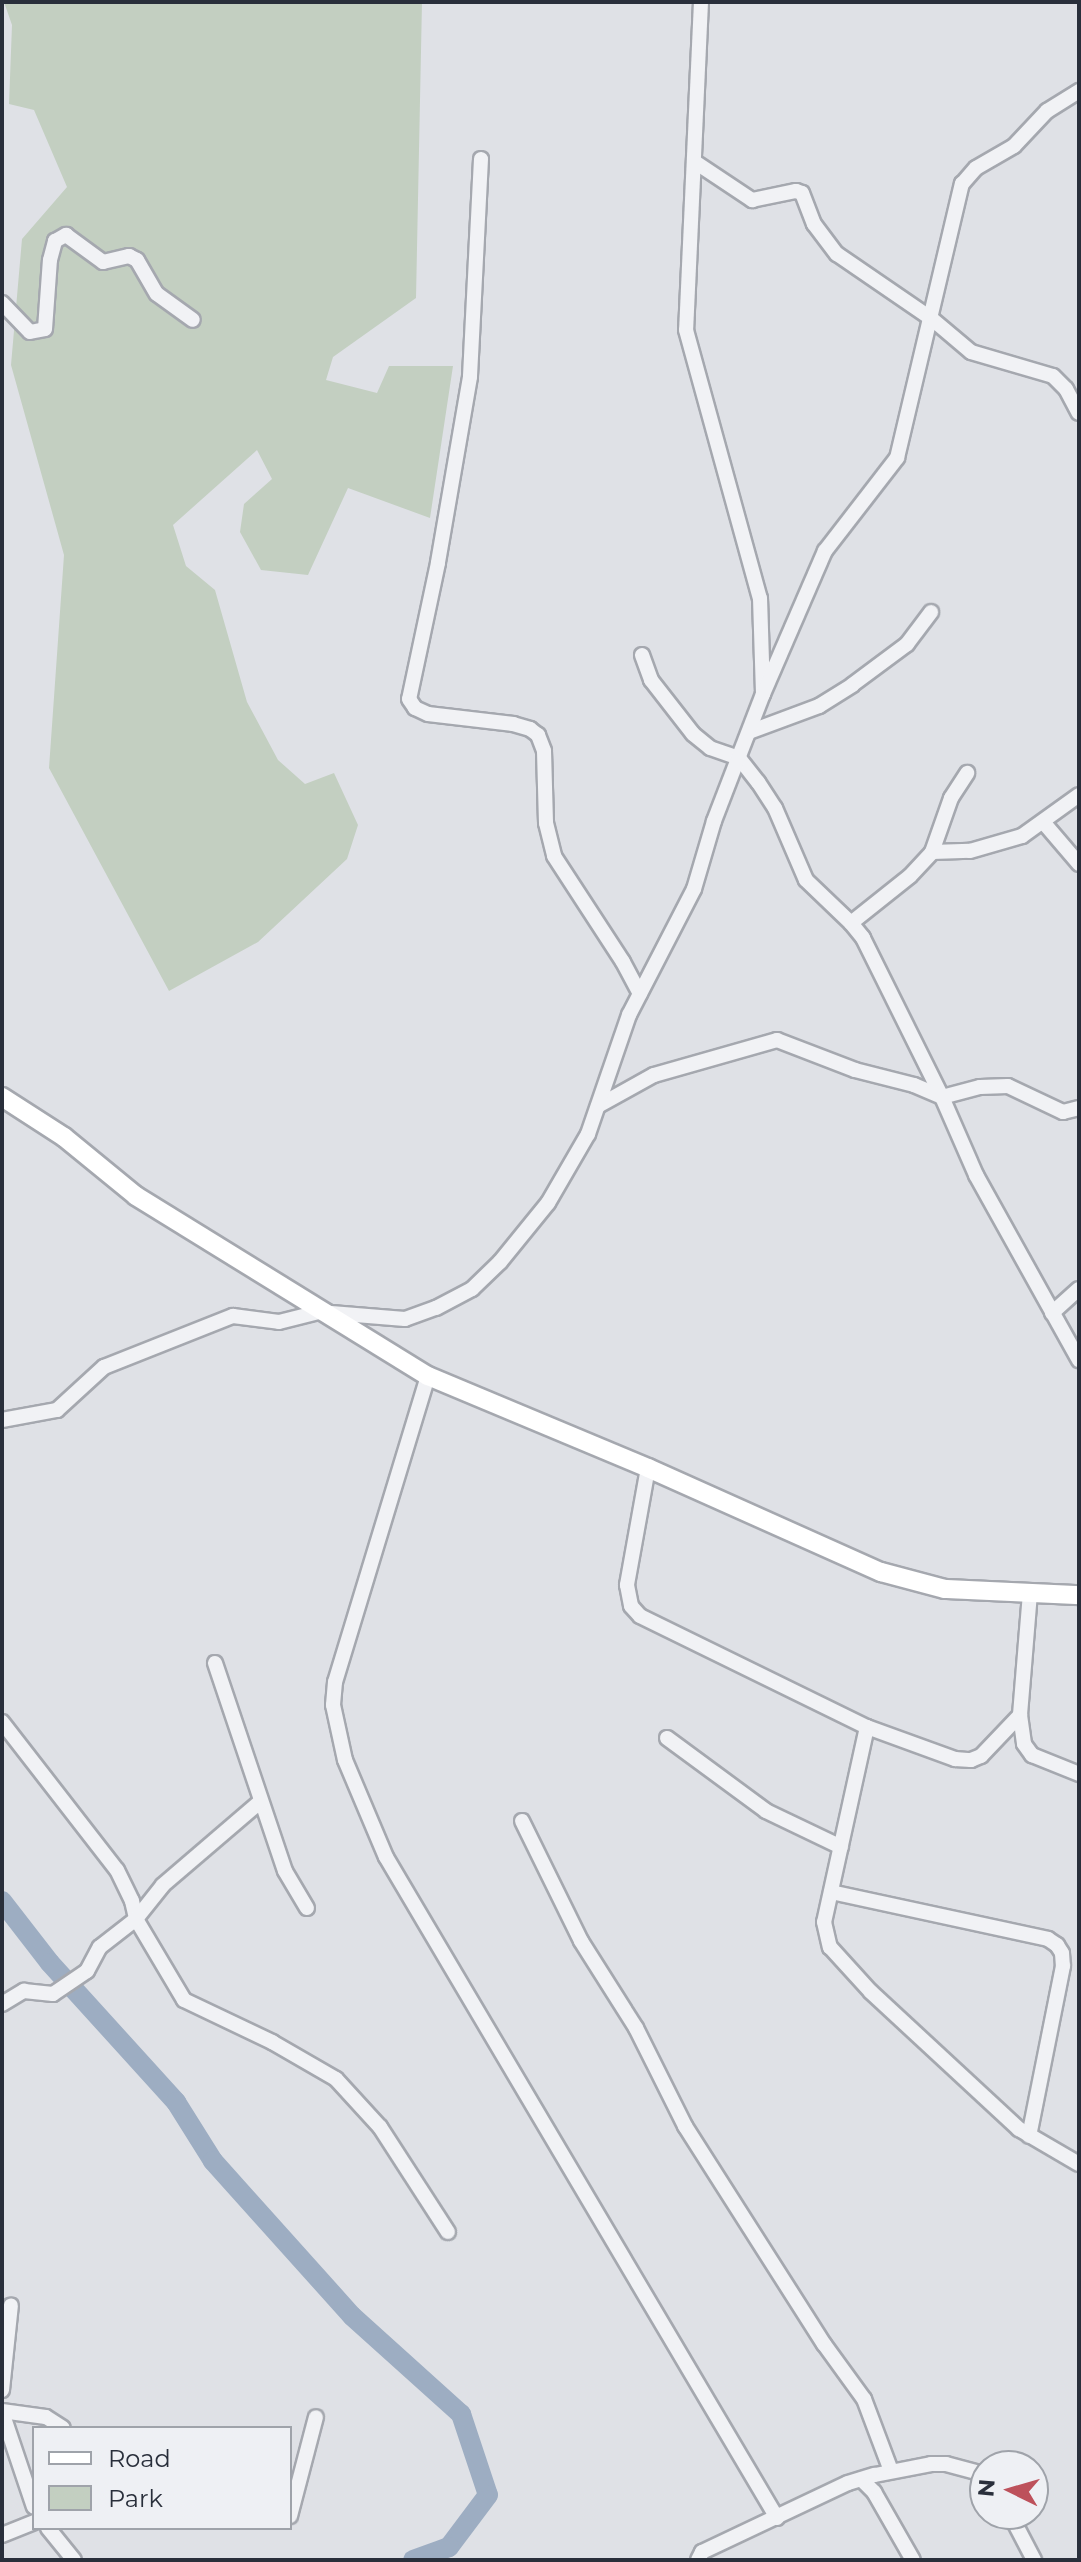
<!DOCTYPE html>
<style>
body{margin:0}
#map{position:relative;width:1081px;height:2562px;overflow:hidden;background:#dfe1e6;font-family:Montserrat,sans-serif}
div>[style]{position:absolute}
.green>*{inset:0;background:#c3cfc1}
.river>*{height:20px;margin:-10px;padding:0 10px;transform-origin:10px;border-radius:10px;background:#9dadc2}
.roads{filter:drop-shadow(2px 0 #a5a8af) drop-shadow(-2px 0 #a5a8af) drop-shadow(0 2px #a5a8af) drop-shadow(0 -2px #a5a8af)}
.street>*{height:14px;margin:-7px;padding:0 7px;transform-origin:7px;border-radius:7px;background:#f1f2f5}
.secondary>*{height:18px;margin:-9px;padding:0 9px;transform-origin:9px;border-radius:9px;background:#fff}
span{translate:-50% -50%;white-space:nowrap;text-align:center;line-height:1.15;-webkit-text-stroke:8px #eef0f4;paint-order:stroke}
.frame{position:absolute;inset:0;border:4px solid #292f3b;pointer-events:none}
.legend{position:absolute;left:32px;top:2426px;width:260px;height:104px;box-sizing:border-box;background:#eef0f4;border:2px solid #9fa3aa;margin:0;padding:10px 14px;list-style:none;font-size:24px;color:#292f3b}
.legend li{display:flex;align-items:center;gap:16px;height:40px}
.legend b{width:40px;border:2px solid #9fa3aa}
.north{position:absolute;left:969px;top:2450px;width:80px;height:80px;box-sizing:border-box;background:#eef0f4;border:2px solid #9fa3aa;border-radius:50%;rotate:275deg;font-size:22px;font-weight:700;line-height:32px;text-align:center;color:#292f3b}
.north::after{content:'';display:block;margin:auto;width:28px;height:36px;background:#bd515b;clip-path:polygon(50% 0,100% 100%,50% 72%,0 100%)}
</style>
<div id="map">
<div class="green">
<div style="clip-path:polygon(4px 2px,422px 2px,416px 298px,333px 357px,326px 380px,377px 393px,389px 366px,453px 366px,430px 518px,348px 488px,308px 575px,261px 570px,240px 532px,244px 504px,272px 479px,257px 450px,173px 525px,186px 566px,215px 590px,247px 702px,278px 760px,305px 784px,334px 773px,358px 825px,347px 859px,258px 942px,169px 991px,49px 768px,64px 555px,11px 365px,22px 239px,67px 187px,34px 110px,9px 104px,12px 25px)"></div>
</div>
<div class="river">
<div style="left:2px;top:1901px;width:78px;rotate:52.3deg"></div>
<div style="left:50px;top:1963px;width:188px;rotate:47.8deg"></div>
<div style="left:176px;top:2102px;width:70px;rotate:57.9deg"></div>
<div style="left:213px;top:2161px;width:208px;rotate:48.1deg"></div>
<div style="left:352px;top:2316px;width:147px;rotate:42deg"></div>
<div style="left:461px;top:2414px;width:85px;rotate:71.6deg"></div>
<div style="left:488px;top:2495px;width:65px;rotate:126.9deg"></div>
<div style="left:449px;top:2547px;width:38px;rotate:160deg"></div>
</div>
<div class="roads">
<div class="street">
<div style="left:701px;top:2px;width:328px;rotate:92.6deg"></div>
<div style="left:686px;top:330px;width:278px;rotate:74.6deg"></div>
<div style="left:760px;top:598px;width:96px;rotate:88.2deg"></div>
<div style="left:481px;top:159px;width:218px;rotate:92.9deg"></div>
<div style="left:470px;top:377px;width:189px;rotate:99.8deg"></div>
<div style="left:438px;top:563px;width:139px;rotate:102deg"></div>
<div style="left:409px;top:699px;width:11px;rotate:56deg"></div>
<div style="left:415px;top:708px;width:14px;rotate:25deg"></div>
<div style="left:428px;top:714px;width:86px;rotate:6.7deg"></div>
<div style="left:513px;top:724px;width:18px;rotate:16deg"></div>
<div style="left:530px;top:729px;width:10px;rotate:37deg"></div>
<div style="left:538px;top:735px;width:17px;rotate:69deg"></div>
<div style="left:544px;top:751px;width:72px;rotate:88.4deg"></div>
<div style="left:546px;top:823px;width:34px;rotate:76deg"></div>
<div style="left:554px;top:856px;width:126px;rotate:56.9deg"></div>
<div style="left:623px;top:962px;width:36px;rotate:62deg"></div>
<div style="left:695px;top:162px;width:69px;rotate:33.7deg"></div>
<div style="left:752px;top:200px;width:45px;rotate:-11.6deg"></div>
<div style="left:796px;top:191px;width:6px;rotate:18deg"></div>
<div style="left:802px;top:193px;width:33px;rotate:69deg"></div>
<div style="left:814px;top:224px;width:38px;rotate:53deg"></div>
<div style="left:837px;top:254px;width:115px;rotate:34.4deg"></div>
<div style="left:932px;top:319px;width:51px;rotate:40.2deg"></div>
<div style="left:971px;top:352px;width:85px;rotate:16.3deg"></div>
<div style="left:1053px;top:376px;width:18px;rotate:45deg"></div>
<div style="left:1066px;top:389px;width:27px;rotate:62deg"></div>
<div style="left:2px;top:303px;width:40px;rotate:46deg"></div>
<div style="left:30px;top:332px;width:15px;rotate:-11deg"></div>
<div style="left:45px;top:329px;width:69px;rotate:-85.9deg"></div>
<div style="left:50px;top:260px;width:20px;rotate:-75deg"></div>
<div style="left:55px;top:241px;width:13px;rotate:-29deg"></div>
<div style="left:66px;top:235px;width:46px;rotate:36.1deg"></div>
<div style="left:103px;top:262px;width:27px;rotate:-13deg"></div>
<div style="left:129px;top:256px;width:9px;rotate:27deg"></div>
<div style="left:137px;top:260px;width:39px;rotate:60deg"></div>
<div style="left:157px;top:294px;width:44px;rotate:35.8deg"></div>
<div style="left:642px;top:655px;width:27px;rotate:70deg"></div>
<div style="left:651px;top:680px;width:68px;rotate:52.1deg"></div>
<div style="left:693px;top:734px;width:22px;rotate:39deg"></div>
<div style="left:710px;top:748px;width:31px;rotate:19deg"></div>
<div style="left:739px;top:758px;width:31px;rotate:52deg"></div>
<div style="left:758px;top:782px;width:31px;rotate:57deg"></div>
<div style="left:775px;top:808px;width:78px;rotate:66.7deg"></div>
<div style="left:806px;top:880px;width:62px;rotate:43.7deg"></div>
<div style="left:851px;top:923px;width:19px;rotate:51deg"></div>
<div style="left:863px;top:938px;width:178px;rotate:63.6deg"></div>
<div style="left:942px;top:1097px;width:85px;rotate:66.4deg"></div>
<div style="left:976px;top:1175px;width:212px;rotate:60.9deg"></div>
<div style="left:749px;top:732px;width:75px;rotate:-20.4deg"></div>
<div style="left:819px;top:706px;width:39px;rotate:-32deg"></div>
<div style="left:852px;top:685px;width:69px;rotate:-36.7deg"></div>
<div style="left:907px;top:644px;width:40px;rotate:-53deg"></div>
<div style="left:1044px;top:823px;width:54px;rotate:49.5deg"></div>
<div style="left:932px;top:852px;width:38px;rotate:-2deg"></div>
<div style="left:970px;top:851px;width:54px;rotate:-16.1deg"></div>
<div style="left:1022px;top:836px;width:70px;rotate:-35.7deg"></div>
<div style="left:851px;top:923px;width:75px;rotate:-38.5deg"></div>
<div style="left:910px;top:876px;width:33px;rotate:-47deg"></div>
<div style="left:932px;top:852px;width:57px;rotate:-70.6deg"></div>
<div style="left:951px;top:798px;width:30px;rotate:-57deg"></div>
<div style="left:598px;top:1106px;width:64px;rotate:-29deg"></div>
<div style="left:654px;top:1075px;width:128px;rotate:-15.9deg"></div>
<div style="left:777px;top:1040px;width:84px;rotate:21deg"></div>
<div style="left:855px;top:1070px;width:61px;rotate:14.3deg"></div>
<div style="left:914px;top:1085px;width:30px;rotate:23deg"></div>
<div style="left:942px;top:1097px;width:39px;rotate:-15deg"></div>
<div style="left:980px;top:1087px;width:28px;rotate:-2deg"></div>
<div style="left:1008px;top:1086px;width:61px;rotate:25.3deg"></div>
<div style="left:1063px;top:1112px;width:16px;rotate:-14deg"></div>
<div style="left:1052px;top:1313px;width:36px;rotate:-42deg"></div>
<div style="left:428px;top:1376px;width:320px;rotate:106.9deg"></div>
<div style="left:335px;top:1682px;width:23px;rotate:95deg"></div>
<div style="left:333px;top:1705px;width:56px;rotate:77.7deg"></div>
<div style="left:345px;top:1760px;width:105px;rotate:67.1deg"></div>
<div style="left:386px;top:1857px;width:768px;rotate:59.39deg"></div>
<div style="left:2px;top:1420px;width:56px;rotate:-10.3deg"></div>
<div style="left:57px;top:1410px;width:64px;rotate:-42.5deg"></div>
<div style="left:104px;top:1367px;width:139px;rotate:-21.6deg"></div>
<div style="left:233px;top:1316px;width:46px;rotate:7.4deg"></div>
<div style="left:279px;top:1322px;width:41px;rotate:-14deg"></div>
<div style="left:319px;top:1312px;width:86px;rotate:4.7deg"></div>
<div style="left:405px;top:1319px;width:33px;rotate:-20deg"></div>
<div style="left:436px;top:1308px;width:41px;rotate:-27.8deg"></div>
<div style="left:472px;top:1289px;width:39px;rotate:-44deg"></div>
<div style="left:500px;top:1262px;width:76px;rotate:-50.9deg"></div>
<div style="left:548px;top:1203px;width:80px;rotate:-59.9deg"></div>
<div style="left:588px;top:1134px;width:126px;rotate:-71deg"></div>
<div style="left:629px;top:1015px;width:142px;rotate:-62.7deg"></div>
<div style="left:694px;top:889px;width:71px;rotate:-73.6deg"></div>
<div style="left:714px;top:821px;width:136px;rotate:-68.9deg"></div>
<div style="left:763px;top:694px;width:156px;rotate:-66.6deg"></div>
<div style="left:825px;top:551px;width:118px;rotate:-52.3deg"></div>
<div style="left:897px;top:458px;width:282px;rotate:-76.7deg"></div>
<div style="left:962px;top:184px;width:21px;rotate:-49deg"></div>
<div style="left:976px;top:168px;width:44px;rotate:-30.1deg"></div>
<div style="left:1014px;top:146px;width:48px;rotate:-46.7deg"></div>
<div style="left:1047px;top:111px;width:38px;rotate:-32deg"></div>
<div style="left:648px;top:1468px;width:119px;rotate:100.2deg"></div>
<div style="left:627px;top:1585px;width:21px;rotate:79deg"></div>
<div style="left:631px;top:1606px;width:13px;rotate:48deg"></div>
<div style="left:640px;top:1616px;width:253px;rotate:26.1deg"></div>
<div style="left:867px;top:1727px;width:94px;rotate:20deg"></div>
<div style="left:955px;top:1759px;width:16px;rotate:4deg"></div>
<div style="left:971px;top:1760px;width:11px;rotate:-22deg"></div>
<div style="left:981px;top:1756px;width:57px;rotate:-46.4deg"></div>
<div style="left:1030px;top:1593px;width:122px;rotate:94.7deg"></div>
<div style="left:1020px;top:1715px;width:29px;rotate:82deg"></div>
<div style="left:1024px;top:1744px;width:14px;rotate:54deg"></div>
<div style="left:1032px;top:1755px;width:51px;rotate:22deg"></div>
<div style="left:215px;top:1663px;width:219px;rotate:71.4deg"></div>
<div style="left:285px;top:1871px;width:43px;rotate:59.3deg"></div>
<div style="left:2px;top:1722px;width:187px;rotate:52.2deg"></div>
<div style="left:117px;top:1870px;width:34px;rotate:64deg"></div>
<div style="left:132px;top:1901px;width:18px;rotate:77deg"></div>
<div style="left:136px;top:1919px;width:94px;rotate:59.3deg"></div>
<div style="left:184px;top:2000px;width:98px;rotate:25.5deg"></div>
<div style="left:272px;top:2042px;width:74px;rotate:30deg"></div>
<div style="left:336px;top:2079px;width:65px;rotate:47.5deg"></div>
<div style="left:380px;top:2127px;width:125px;rotate:57.1deg"></div>
<div style="left:867px;top:1727px;width:200px;rotate:102.4deg"></div>
<div style="left:824px;top:1922px;width:26px;rotate:77deg"></div>
<div style="left:830px;top:1947px;width:61px;rotate:47.7deg"></div>
<div style="left:871px;top:1992px;width:202px;rotate:42.8deg"></div>
<div style="left:1019px;top:2129px;width:69px;rotate:30.3deg"></div>
<div style="left:667px;top:1738px;width:123px;rotate:36.4deg"></div>
<div style="left:766px;top:1811px;width:83px;rotate:25.6deg"></div>
<div style="left:522px;top:1821px;width:134px;rotate:63.8deg"></div>
<div style="left:581px;top:1941px;width:103px;rotate:57.7deg"></div>
<div style="left:636px;top:2028px;width:110px;rotate:63.4deg"></div>
<div style="left:685px;top:2126px;width:259px;rotate:57.5deg"></div>
<div style="left:824px;top:2344px;width:68px;rotate:54deg"></div>
<div style="left:864px;top:2399px;width:77px;rotate:69.4deg"></div>
<div style="left:831px;top:1892px;width:222px;rotate:12.2deg"></div>
<div style="left:1048px;top:1939px;width:11px;rotate:34deg"></div>
<div style="left:1057px;top:1945px;width:9px;rotate:58deg"></div>
<div style="left:1062px;top:1953px;width:13px;rotate:86deg"></div>
<div style="left:1063px;top:1966px;width:173px;rotate:101.3deg"></div>
<div style="left:2px;top:2004px;width:26px;rotate:-31deg"></div>
<div style="left:24px;top:1991px;width:29px;rotate:6deg"></div>
<div style="left:53px;top:1994px;width:41px;rotate:-34.1deg"></div>
<div style="left:87px;top:1971px;width:27px;rotate:-62deg"></div>
<div style="left:100px;top:1947px;width:46px;rotate:-37.9deg"></div>
<div style="left:136px;top:1919px;width:43px;rotate:-51.5deg"></div>
<div style="left:163px;top:1885px;width:128px;rotate:-40.6deg"></div>
<div style="left:2px;top:2390px;width:85px;rotate:-84deg"></div>
<div style="left:2px;top:2411px;width:44px;rotate:7.8deg"></div>
<div style="left:46px;top:2417px;width:20px;rotate:33deg"></div>
<div style="left:2px;top:2412px;width:100px;rotate:71.4deg"></div>
<div style="left:863px;top:2481px;width:16px;rotate:45deg"></div>
<div style="left:874px;top:2492px;width:78px;rotate:60.2deg"></div>
<div style="left:1010px;top:2514px;width:52px;rotate:62.4deg"></div>
<div style="left:290px;top:2516px;width:102px;rotate:-75.3deg"></div>
<div style="left:48px;top:2528px;width:41px;rotate:50.9deg"></div>
<div style="left:2px;top:2535px;width:35px;rotate:-22deg"></div>
<div style="left:698px;top:2560px;width:9px;rotate:-63deg"></div>
<div style="left:702px;top:2552px;width:161px;rotate:-25.3deg"></div>
<div style="left:848px;top:2483px;width:28px;rotate:-17deg"></div>
<div style="left:875px;top:2475px;width:57px;rotate:-11.1deg"></div>
<div style="left:931px;top:2464px;width:15px"></div>
<div style="left:946px;top:2464px;width:31px;rotate:15deg"></div>
<div style="left:976px;top:2472px;width:11px;rotate:38deg"></div>
</div>
<div class="secondary">
<div style="left:2px;top:1097px;width:74px;rotate:32.8deg"></div>
<div style="left:64px;top:1137px;width:93px;rotate:39.3deg"></div>
<div style="left:136px;top:1196px;width:343px;rotate:31.7deg"></div>
<div style="left:428px;top:1376px;width:238px;rotate:22.7deg"></div>
<div style="left:648px;top:1468px;width:255px;rotate:24.1deg"></div>
<div style="left:881px;top:1572px;width:66px;rotate:14.9deg"></div>
<div style="left:945px;top:1589px;width:134px;rotate:2.6deg"></div>
</div>
</div>
<div class="frame"></div>
<ul class="legend">
<li><b style="height:10px;background:#fff"></b>Road</li>
<li><b style="height:22px;background:#c3cfc1"></b>Park</li>
</ul>
<div class="north">N</div>
</div>
